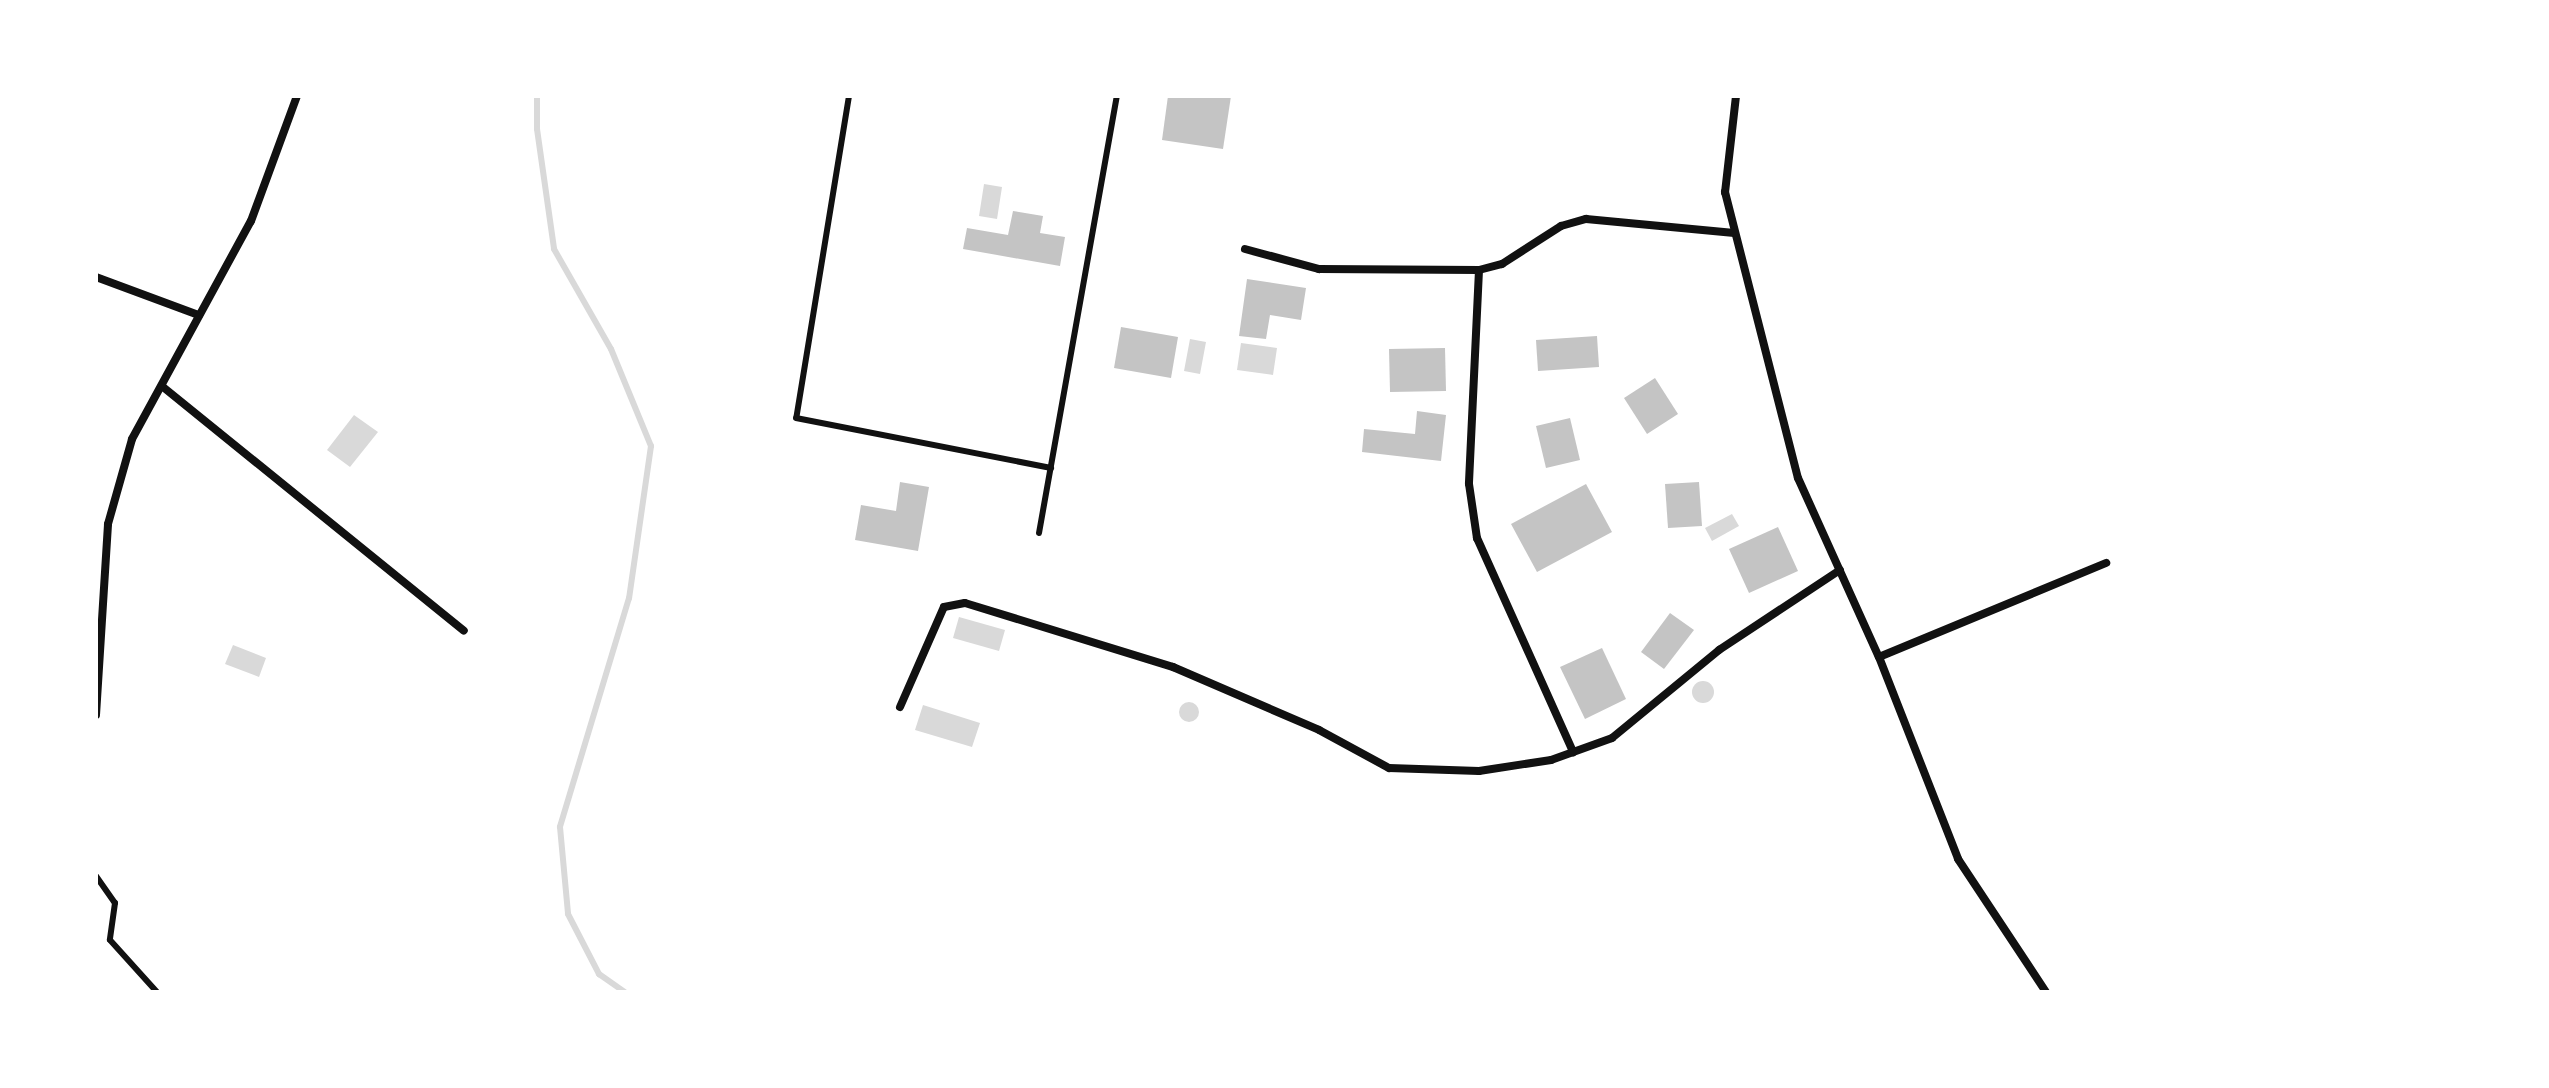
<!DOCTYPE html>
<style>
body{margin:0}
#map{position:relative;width:2549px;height:1088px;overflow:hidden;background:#fff;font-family:Ubuntu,sans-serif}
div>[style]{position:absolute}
.water>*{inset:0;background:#d9d9d9}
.round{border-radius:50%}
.stream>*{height:6px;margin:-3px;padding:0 3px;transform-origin:3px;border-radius:3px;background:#d9d9d9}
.building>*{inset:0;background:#c4c4c4}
.service>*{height:6px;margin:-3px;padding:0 3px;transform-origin:3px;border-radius:3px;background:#111}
.minor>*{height:8px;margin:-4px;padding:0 4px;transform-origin:4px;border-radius:4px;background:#111}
span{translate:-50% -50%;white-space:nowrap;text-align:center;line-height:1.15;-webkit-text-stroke:7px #fff;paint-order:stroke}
.frame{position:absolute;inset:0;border:98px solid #fff;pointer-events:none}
</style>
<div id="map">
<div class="water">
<div style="clip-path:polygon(984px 184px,1002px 187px,997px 219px,979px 216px)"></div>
<div style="clip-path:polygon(1190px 339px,1206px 342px,1200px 374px,1184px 371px)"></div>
<div style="clip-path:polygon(1241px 343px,1277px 348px,1273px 375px,1237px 370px)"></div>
<div style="clip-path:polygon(354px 415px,378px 432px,350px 467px,327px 450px)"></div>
<div style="clip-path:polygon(1732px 514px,1739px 526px,1712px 541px,1705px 528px)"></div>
<div style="clip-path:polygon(959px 617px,1005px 630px,999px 651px,953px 638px)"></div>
<div style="clip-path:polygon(233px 645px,266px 658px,259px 677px,225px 664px)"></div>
<div class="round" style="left:1692px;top:681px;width:22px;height:22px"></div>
<div class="round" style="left:1179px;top:702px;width:20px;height:20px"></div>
<div style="clip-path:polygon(923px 705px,980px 723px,972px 747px,915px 730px)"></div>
</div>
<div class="stream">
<div style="left:537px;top:96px;width:33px;rotate:90deg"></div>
<div style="left:537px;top:129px;width:121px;rotate:81.9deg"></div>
<div style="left:554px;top:249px;width:115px;rotate:60.3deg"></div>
<div style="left:611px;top:349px;width:105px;rotate:67.6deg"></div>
<div style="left:651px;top:446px;width:154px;rotate:98.2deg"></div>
<div style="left:629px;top:598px;width:239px;rotate:106.8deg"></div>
<div style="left:560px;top:827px;width:87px;rotate:84.7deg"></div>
<div style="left:568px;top:914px;width:68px;rotate:62.7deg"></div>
<div style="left:599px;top:974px;width:32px;rotate:35deg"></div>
</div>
<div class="building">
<div style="clip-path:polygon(1168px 96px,1231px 96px,1223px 149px,1162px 140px)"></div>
<div style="clip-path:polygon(1013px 211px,1043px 216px,1040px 233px,1065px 237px,1060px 266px,963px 249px,967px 228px,1008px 235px)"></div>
<div style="clip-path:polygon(1247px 279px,1306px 288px,1301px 320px,1270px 315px,1266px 339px,1239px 336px)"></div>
<div style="clip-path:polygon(1121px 327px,1178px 337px,1171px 378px,1114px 368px)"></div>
<div style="clip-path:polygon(1597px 336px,1599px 367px,1538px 371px,1536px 340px)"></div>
<div style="clip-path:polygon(1445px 348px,1446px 391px,1390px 392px,1389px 349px)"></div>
<div style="clip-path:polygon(1655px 378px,1678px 414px,1647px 434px,1624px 398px)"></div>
<div style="clip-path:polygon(1417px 411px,1446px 415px,1441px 461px,1362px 452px,1364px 429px,1415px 434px)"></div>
<div style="clip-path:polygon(1570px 418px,1580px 460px,1546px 468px,1536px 426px)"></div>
<div style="clip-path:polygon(900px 482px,929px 487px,918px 551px,855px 540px,861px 505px,896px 511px)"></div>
<div style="clip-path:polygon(1699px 482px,1702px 526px,1668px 528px,1665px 484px)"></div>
<div style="clip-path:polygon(1586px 484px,1612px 532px,1537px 572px,1511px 524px)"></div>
<div style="clip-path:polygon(1778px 527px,1798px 571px,1749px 593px,1729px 549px)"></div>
<div style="clip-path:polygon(1670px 613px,1694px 630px,1664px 669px,1641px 652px)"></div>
<div style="clip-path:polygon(1602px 648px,1626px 699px,1585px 719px,1560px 667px)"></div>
</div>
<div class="service">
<div style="left:849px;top:96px;width:326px;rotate:99.3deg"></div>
<div style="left:796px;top:418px;width:260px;rotate:11.1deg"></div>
<div style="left:1039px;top:533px;width:444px;rotate:-79.9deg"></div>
<div style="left:96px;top:876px;width:33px;rotate:55deg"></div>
<div style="left:115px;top:903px;width:37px;rotate:98deg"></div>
<div style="left:110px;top:940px;width:70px;rotate:47.9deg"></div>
</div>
<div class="minor">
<div style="left:1736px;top:96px;width:97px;rotate:96.5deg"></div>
<div style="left:1725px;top:192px;width:295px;rotate:75.7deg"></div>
<div style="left:1798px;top:478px;width:196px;rotate:65.7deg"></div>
<div style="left:1879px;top:657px;width:217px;rotate:68.6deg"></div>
<div style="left:1958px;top:859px;width:159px;rotate:56.5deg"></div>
<div style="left:1245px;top:249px;width:77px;rotate:15.1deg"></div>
<div style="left:1319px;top:269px;width:160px;rotate:0.4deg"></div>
<div style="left:1479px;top:270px;width:24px;rotate:-15deg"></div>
<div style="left:1502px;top:264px;width:70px;rotate:-32.8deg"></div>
<div style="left:1561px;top:226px;width:26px;rotate:-16deg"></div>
<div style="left:1586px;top:219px;width:149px;rotate:5.4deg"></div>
<div style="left:1479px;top:270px;width:214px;rotate:92.7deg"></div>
<div style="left:1469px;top:484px;width:55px;rotate:81.6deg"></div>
<div style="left:1477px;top:538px;width:235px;rotate:65.8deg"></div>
<div style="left:96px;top:277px;width:110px;rotate:20.3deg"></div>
<div style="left:163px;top:387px;width:387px;rotate:39deg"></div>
<div style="left:1879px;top:657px;width:246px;rotate:-22.5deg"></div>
<div style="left:900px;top:707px;width:109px;rotate:-66.3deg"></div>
<div style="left:944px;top:607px;width:21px;rotate:-11deg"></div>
<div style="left:965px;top:603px;width:218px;rotate:17.1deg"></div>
<div style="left:1173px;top:667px;width:159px;rotate:23.3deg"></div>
<div style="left:1319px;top:730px;width:80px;rotate:28.5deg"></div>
<div style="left:1389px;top:768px;width:90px;rotate:1.9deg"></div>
<div style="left:1479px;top:771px;width:73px;rotate:-8.7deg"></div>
<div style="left:1551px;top:760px;width:65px;rotate:-19.8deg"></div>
<div style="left:1612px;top:738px;width:139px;rotate:-39.4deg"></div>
<div style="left:1719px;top:650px;width:145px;rotate:-33.5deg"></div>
<div style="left:96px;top:715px;width:191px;rotate:-86.4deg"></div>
<div style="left:108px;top:524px;width:88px;rotate:-74.2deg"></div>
<div style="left:132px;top:439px;width:248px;rotate:-61.4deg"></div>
<div style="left:251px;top:221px;width:133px;rotate:-69.8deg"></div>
</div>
<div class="frame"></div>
</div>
